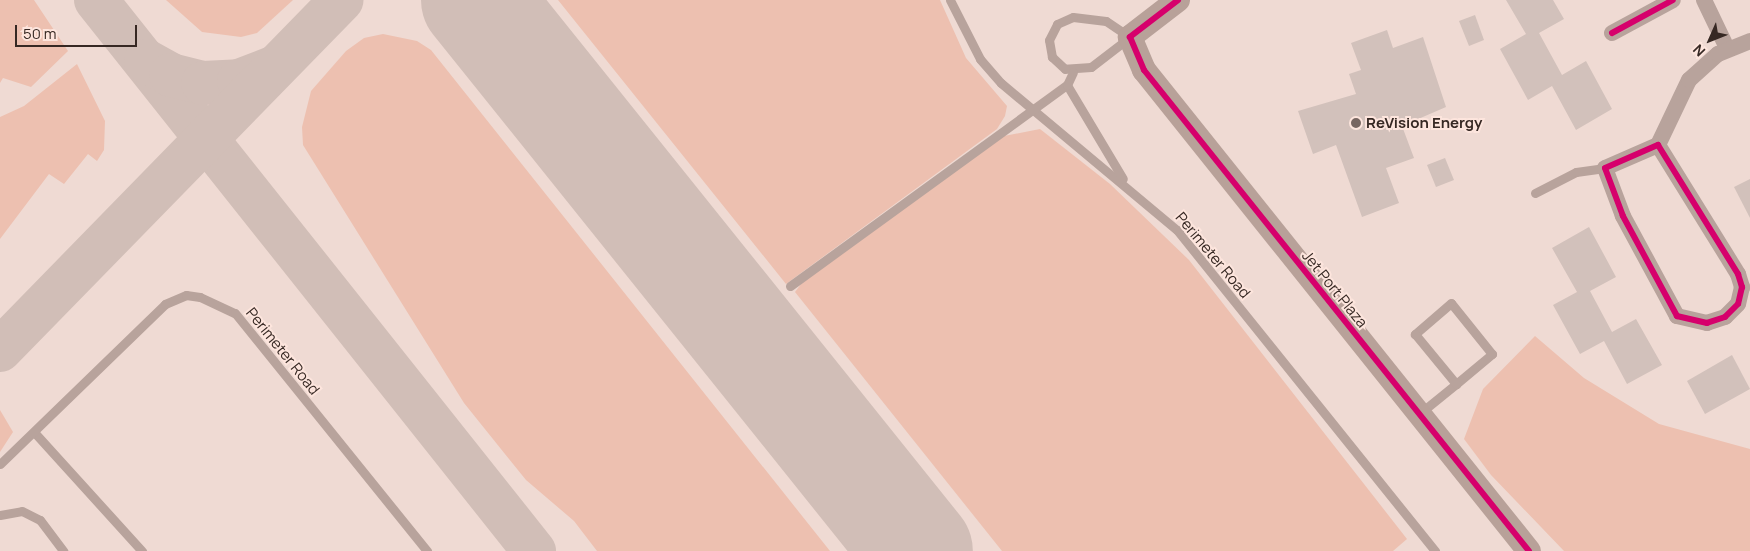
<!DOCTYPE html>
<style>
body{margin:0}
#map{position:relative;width:1750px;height:551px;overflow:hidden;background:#efdad3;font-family:Manrope,sans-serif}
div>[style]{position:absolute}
.green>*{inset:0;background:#edc0b0}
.taxiway>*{height:44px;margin:-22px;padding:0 22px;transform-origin:22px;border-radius:22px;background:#d1beb7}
.runway>*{height:110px;margin:-55px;padding:0 55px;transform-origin:55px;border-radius:55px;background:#d1beb7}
.building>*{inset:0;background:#d2c1bb}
.lane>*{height:9px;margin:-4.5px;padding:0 4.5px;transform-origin:4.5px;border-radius:4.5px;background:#b8a39c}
.street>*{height:16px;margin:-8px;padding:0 8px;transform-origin:8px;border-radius:8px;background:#b8a39c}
.secondary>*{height:24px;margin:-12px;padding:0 12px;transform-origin:12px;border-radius:12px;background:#b8a199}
.cycleway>*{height:6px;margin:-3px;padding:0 3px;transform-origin:3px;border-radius:3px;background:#d6006c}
.dots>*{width:14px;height:14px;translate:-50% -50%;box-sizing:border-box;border:2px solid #fde5dd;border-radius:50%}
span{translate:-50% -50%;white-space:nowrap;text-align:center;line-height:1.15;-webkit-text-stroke:4px #fde5dd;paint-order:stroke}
.poi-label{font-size:15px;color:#362823;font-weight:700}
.left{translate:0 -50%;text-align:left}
.street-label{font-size:15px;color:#362823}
.north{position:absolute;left:1685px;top:15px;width:50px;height:50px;-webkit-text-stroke:4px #fde5dd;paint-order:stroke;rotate:226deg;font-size:14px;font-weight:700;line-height:20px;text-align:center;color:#362823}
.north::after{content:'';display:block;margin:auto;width:18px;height:22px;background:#362823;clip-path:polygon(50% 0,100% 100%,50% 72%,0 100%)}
.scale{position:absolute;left:15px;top:25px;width:122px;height:22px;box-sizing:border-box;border:2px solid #362823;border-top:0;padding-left:6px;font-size:15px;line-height:18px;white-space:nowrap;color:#362823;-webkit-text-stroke:4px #fde5dd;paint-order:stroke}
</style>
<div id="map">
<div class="green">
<div style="clip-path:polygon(0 0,34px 0,68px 51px,31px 87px,3px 78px,0 83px)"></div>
<div style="clip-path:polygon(166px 0,293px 0,257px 33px,241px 37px,202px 32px)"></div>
<div style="clip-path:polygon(558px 0,940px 0,966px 58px,1007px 106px,1005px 116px,997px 129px,786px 284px)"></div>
<div style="clip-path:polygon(383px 34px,417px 41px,431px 50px,830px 551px,597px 551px,574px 521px,526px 480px,464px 403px,303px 145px,302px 127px,311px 91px,346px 51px,364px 38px)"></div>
<div style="clip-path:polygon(77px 64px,105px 121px,104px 150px,97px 161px,88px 154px,64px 184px,49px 174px,0 239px,0 117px,24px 106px)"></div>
<div style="clip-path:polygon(1040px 129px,1110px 184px,1189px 260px,1407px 539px,1393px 551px,1002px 551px,795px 292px,804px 280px,1004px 136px)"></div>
<div style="clip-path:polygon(1535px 336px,1584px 378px,1659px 424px,1750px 449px,1750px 551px,1564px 551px,1491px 475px,1464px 439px,1483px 389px)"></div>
<div style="clip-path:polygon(0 410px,13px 432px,0 452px)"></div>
</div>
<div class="taxiway">
<div style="left:96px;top:0;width:704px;rotate:51.52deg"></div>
<div style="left:465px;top:0;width:38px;rotate:39deg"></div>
<div style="left:146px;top:61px;width:29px;rotate:29deg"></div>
<div style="left:171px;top:75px;width:33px;rotate:14deg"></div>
<div style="left:203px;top:83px;width:36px;rotate:-3deg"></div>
<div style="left:239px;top:81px;width:36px;rotate:-21deg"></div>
<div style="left:0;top:350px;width:489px;rotate:-45.7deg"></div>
</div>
<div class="runway">
<div style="left:476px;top:0;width:706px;rotate:51.26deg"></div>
</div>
<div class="building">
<div style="clip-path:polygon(1506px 0,1553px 0,1564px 19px,1539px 33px,1562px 75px,1586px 61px,1612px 109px,1576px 130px,1552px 86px,1528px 100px,1500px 49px,1526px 34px)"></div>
<div style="clip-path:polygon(1475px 15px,1484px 40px,1469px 46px,1459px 21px)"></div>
<div style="clip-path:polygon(1387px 30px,1393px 48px,1423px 37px,1446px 107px,1402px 126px,1414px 158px,1386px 168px,1399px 203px,1362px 217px,1336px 145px,1313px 154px,1298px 111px,1356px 94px,1349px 74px,1361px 70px,1351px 43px)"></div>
<div style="clip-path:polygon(1445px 158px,1454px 180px,1436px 187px,1427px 165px)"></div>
<div style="clip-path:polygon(1750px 179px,1750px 218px,1734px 187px)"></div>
<div style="clip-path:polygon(1589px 227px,1616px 277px,1590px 291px,1612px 332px,1636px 319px,1662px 365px,1627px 384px,1604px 341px,1580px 354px,1553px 305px,1577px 292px,1552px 248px)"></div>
<div style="clip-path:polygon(1732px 355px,1750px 389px,1705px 414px,1687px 381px)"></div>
</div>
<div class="lane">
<div style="left:950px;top:0;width:66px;rotate:63deg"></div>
<div style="left:980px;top:59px;width:32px;rotate:49deg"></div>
<div style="left:1001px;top:83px;width:229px;rotate:39.9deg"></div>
<div style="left:1177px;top:230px;width:412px;rotate:51.2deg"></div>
<div style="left:1073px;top:17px;width:33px;rotate:7deg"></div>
<div style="left:1106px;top:21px;width:29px;rotate:34deg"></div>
<div style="left:1130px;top:37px;width:49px;rotate:142.4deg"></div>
<div style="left:1091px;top:67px;width:26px;rotate:176deg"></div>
<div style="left:1065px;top:69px;width:18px;rotate:-137deg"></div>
<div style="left:1052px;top:57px;width:17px;rotate:-100deg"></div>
<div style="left:1049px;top:40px;width:18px;rotate:-63deg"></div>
<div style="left:1057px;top:24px;width:17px;rotate:-24deg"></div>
<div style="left:1067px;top:85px;width:109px;rotate:59.2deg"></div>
<div style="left:1535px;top:193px;width:46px;rotate:-27.1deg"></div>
<div style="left:1576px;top:172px;width:29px;rotate:-8deg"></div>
<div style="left:790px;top:286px;width:342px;rotate:-36deg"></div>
<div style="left:1067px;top:85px;width:14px;rotate:-65deg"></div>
<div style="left:1419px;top:414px;width:48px;rotate:-39deg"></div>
<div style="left:1456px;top:384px;width:47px;rotate:-39.8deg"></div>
<div style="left:1492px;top:354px;width:65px;rotate:-128.8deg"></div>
<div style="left:1451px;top:303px;width:48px;rotate:139.3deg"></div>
<div style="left:1415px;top:334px;width:65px;rotate:50.6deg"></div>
<div style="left:34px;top:432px;width:161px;rotate:47.8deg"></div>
<div style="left:0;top:464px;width:230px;rotate:-44.1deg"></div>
<div style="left:165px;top:304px;width:23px;rotate:-23deg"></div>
<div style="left:186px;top:295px;width:14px;rotate:8deg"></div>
<div style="left:200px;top:297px;width:38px;rotate:25deg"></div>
<div style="left:235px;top:313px;width:306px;rotate:51.1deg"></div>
<div style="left:0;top:515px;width:22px;rotate:-10deg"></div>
<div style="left:22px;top:511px;width:20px;rotate:27deg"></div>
<div style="left:40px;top:520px;width:39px;rotate:53deg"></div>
</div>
<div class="street">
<div style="left:1704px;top:0;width:55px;rotate:64.4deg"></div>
<div style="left:1612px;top:33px;width:69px;rotate:-28.4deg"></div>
<div style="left:1658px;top:145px;width:152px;rotate:58.2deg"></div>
<div style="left:1738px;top:274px;width:14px;rotate:73deg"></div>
<div style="left:1742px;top:287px;width:17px;rotate:103deg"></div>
<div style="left:1738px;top:304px;width:18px;rotate:135deg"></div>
<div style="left:1725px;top:317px;width:19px;rotate:162deg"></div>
<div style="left:1707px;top:323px;width:31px;rotate:-167deg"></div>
<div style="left:1677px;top:316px;width:114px;rotate:-118.4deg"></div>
<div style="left:1623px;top:216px;width:51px;rotate:-110.6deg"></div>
<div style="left:1605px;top:168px;width:58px;rotate:-23.5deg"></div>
<div style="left:1658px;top:145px;width:72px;rotate:-64.5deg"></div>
<div style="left:1689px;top:80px;width:39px;rotate:-42deg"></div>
<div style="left:1718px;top:54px;width:35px;rotate:-22deg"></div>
</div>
<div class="secondary">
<div style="left:1178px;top:0;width:61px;rotate:142.4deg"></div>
<div style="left:1130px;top:37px;width:36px;rotate:67deg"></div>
<div style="left:1144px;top:70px;width:616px;rotate:51.33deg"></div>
</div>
<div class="cycleway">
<div style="left:1178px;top:0;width:61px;rotate:142.4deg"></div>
<div style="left:1130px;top:37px;width:36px;rotate:67deg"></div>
<div style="left:1144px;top:70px;width:616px;rotate:51.33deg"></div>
<div style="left:1612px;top:33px;width:69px;rotate:-28.4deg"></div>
<div style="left:1658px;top:145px;width:152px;rotate:58.2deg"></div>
<div style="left:1738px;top:274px;width:14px;rotate:73deg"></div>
<div style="left:1742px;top:287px;width:17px;rotate:103deg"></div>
<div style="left:1738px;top:304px;width:18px;rotate:135deg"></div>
<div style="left:1725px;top:317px;width:19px;rotate:162deg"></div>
<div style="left:1707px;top:323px;width:31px;rotate:-167deg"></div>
<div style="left:1677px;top:316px;width:114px;rotate:-118.4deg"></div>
<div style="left:1623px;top:216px;width:51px;rotate:-110.6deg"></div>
<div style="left:1605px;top:168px;width:58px;rotate:-23.5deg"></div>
</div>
<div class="dots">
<div style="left:1356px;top:123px;background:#776661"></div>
</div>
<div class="poi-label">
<span class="left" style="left:1366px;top:123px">ReVision Energy</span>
</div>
<div class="street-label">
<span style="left:1213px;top:255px;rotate:50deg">Perimeter Road</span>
<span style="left:1335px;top:289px;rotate:51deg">Jet Port Plaza</span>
<span style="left:283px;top:351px;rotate:51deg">Perimeter Road</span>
</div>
<div class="north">N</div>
<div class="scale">50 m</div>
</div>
